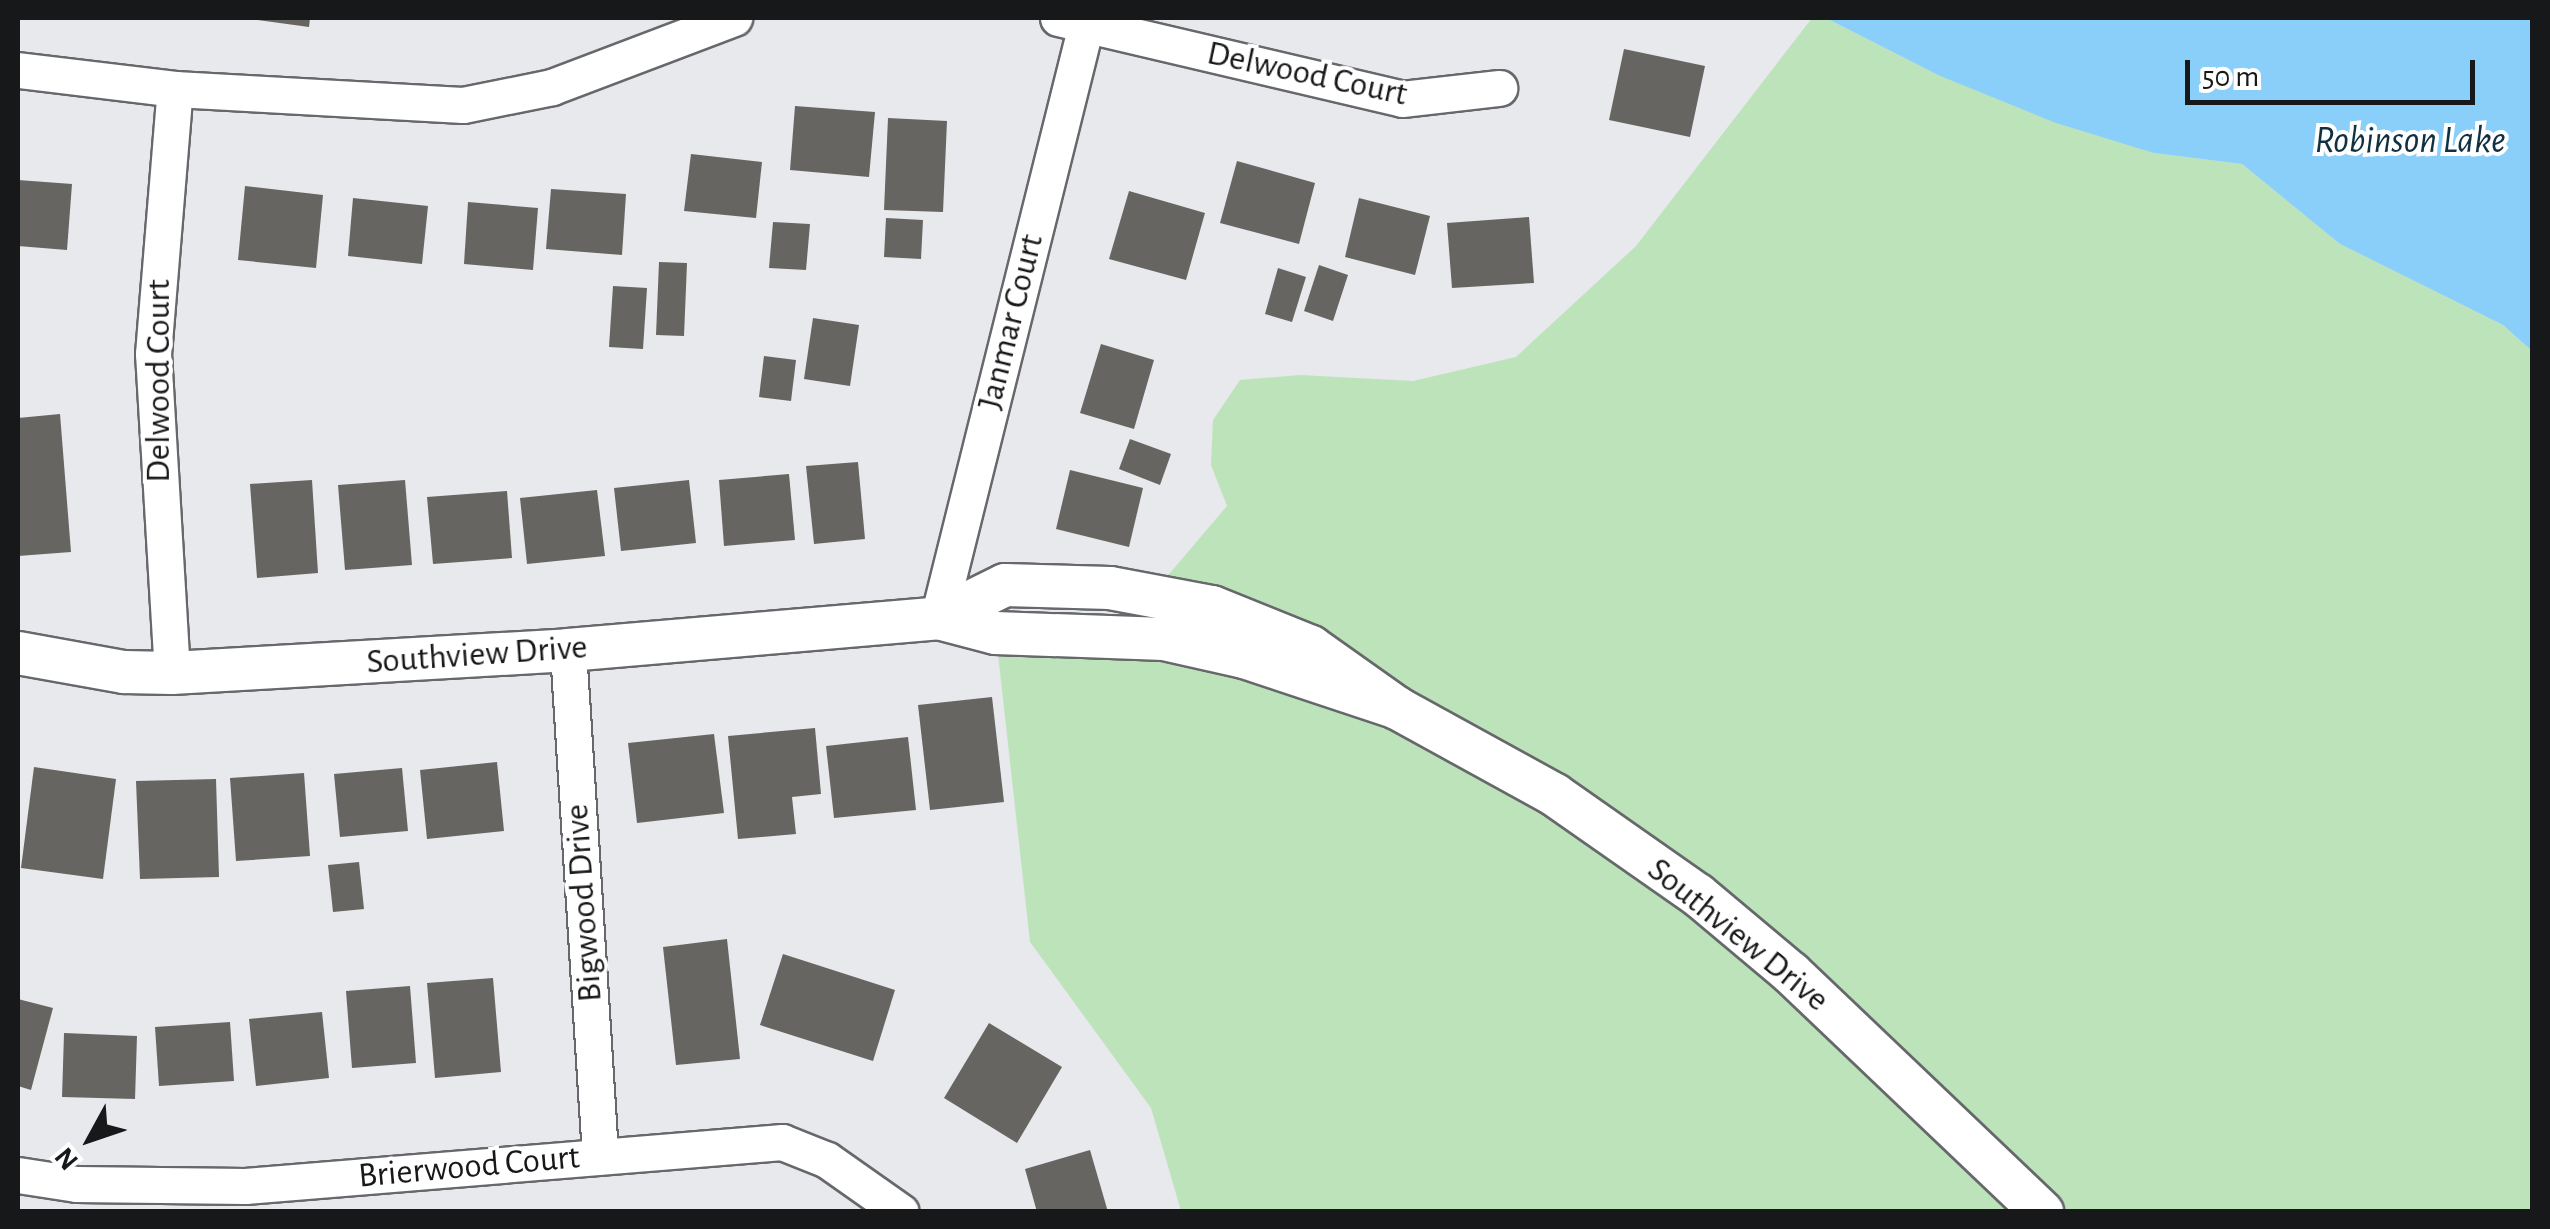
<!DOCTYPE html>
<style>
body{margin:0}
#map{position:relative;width:2550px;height:1229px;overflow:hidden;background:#e7e9ec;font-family:"Alegreya Sans",sans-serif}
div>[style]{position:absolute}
.green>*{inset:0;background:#bde3ba}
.water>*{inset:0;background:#89cff9}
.building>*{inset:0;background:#676562}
.roads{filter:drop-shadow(2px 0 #66686b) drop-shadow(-2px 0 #66686b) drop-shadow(0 2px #66686b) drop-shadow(0 -2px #66686b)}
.minor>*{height:35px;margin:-17.5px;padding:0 17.5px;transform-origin:17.5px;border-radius:17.5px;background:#fff}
.tertiary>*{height:42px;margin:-21px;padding:0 21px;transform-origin:21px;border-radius:21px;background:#fff}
span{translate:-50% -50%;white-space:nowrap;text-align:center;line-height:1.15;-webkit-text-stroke:8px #fff;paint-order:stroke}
.street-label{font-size:35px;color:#171819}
.water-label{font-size:38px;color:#113142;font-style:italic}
.frame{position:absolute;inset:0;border:20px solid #171819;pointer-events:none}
.north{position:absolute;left:40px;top:1089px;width:100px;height:100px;-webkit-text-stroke:8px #fff;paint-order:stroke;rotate:230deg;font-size:28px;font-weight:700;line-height:40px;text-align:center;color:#171819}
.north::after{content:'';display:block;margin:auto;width:35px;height:45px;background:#171819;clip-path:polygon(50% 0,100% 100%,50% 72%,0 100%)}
.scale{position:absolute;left:2185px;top:60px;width:290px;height:45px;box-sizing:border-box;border:5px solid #171819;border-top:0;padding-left:12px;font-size:30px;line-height:35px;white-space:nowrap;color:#171819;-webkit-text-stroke:8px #fff;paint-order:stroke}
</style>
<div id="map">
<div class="green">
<div style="clip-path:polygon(1812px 18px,1826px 18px,1938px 75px,2154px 153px,2242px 164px,2340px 244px,2503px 325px,2532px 351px,2532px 1211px,1181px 1211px,1151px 1108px,1030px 942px,996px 636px,1091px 636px,1170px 573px,1227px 506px,1211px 465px,1213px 420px,1240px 380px,1300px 375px,1413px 381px,1516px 357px,1636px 246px)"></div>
</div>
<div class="water">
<div style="clip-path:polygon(1826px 18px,2532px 18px,2532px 351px,2503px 325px,2340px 244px,2242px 164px,2154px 153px,2056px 123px,1938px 75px)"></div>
</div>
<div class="building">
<div style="clip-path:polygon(243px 18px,310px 18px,309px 27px)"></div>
<div style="clip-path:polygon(1624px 49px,1705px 66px,1690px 137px,1609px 120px)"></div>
<div style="clip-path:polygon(795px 106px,875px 112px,869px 177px,790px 170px)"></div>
<div style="clip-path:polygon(888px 118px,947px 121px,943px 212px,884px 210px)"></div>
<div style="clip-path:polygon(691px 154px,762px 162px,756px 218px,684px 211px)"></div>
<div style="clip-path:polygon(1237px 161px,1315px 183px,1299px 244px,1220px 223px)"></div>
<div style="clip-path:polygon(18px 180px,72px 184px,67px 250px,18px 246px)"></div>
<div style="clip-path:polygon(245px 186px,323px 195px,316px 268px,238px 260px)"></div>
<div style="clip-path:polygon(551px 189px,626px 194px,622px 255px,546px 249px)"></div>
<div style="clip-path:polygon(1129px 191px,1205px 213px,1186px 280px,1109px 259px)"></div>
<div style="clip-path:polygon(353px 198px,428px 206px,422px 264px,348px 256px)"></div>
<div style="clip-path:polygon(1359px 198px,1430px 216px,1415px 275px,1345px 257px)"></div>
<div style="clip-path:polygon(468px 202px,538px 208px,533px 270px,464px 264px)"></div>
<div style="clip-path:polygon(1529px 217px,1534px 283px,1452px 288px,1447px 223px)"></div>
<div style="clip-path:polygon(886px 218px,923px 220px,921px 259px,884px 257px)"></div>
<div style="clip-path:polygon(773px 222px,810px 224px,806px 270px,769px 268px)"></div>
<div style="clip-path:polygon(659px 262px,687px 263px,684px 336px,656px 335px)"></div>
<div style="clip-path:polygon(1319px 265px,1348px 275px,1333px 321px,1304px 311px)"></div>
<div style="clip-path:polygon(1278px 268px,1306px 277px,1292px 322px,1265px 314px)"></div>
<div style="clip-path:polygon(613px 286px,647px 288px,643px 349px,609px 347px)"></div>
<div style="clip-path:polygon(813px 318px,859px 325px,850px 386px,804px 379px)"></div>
<div style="clip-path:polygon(1101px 344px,1154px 360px,1134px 429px,1080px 413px)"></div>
<div style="clip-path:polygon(764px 356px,796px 360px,791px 401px,759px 397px)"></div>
<div style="clip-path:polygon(60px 414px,71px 552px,18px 556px,18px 418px)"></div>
<div style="clip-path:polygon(1130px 439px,1171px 454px,1160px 485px,1119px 469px)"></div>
<div style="clip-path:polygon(858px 462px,865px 539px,814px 544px,806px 466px)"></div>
<div style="clip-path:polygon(1070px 470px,1143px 488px,1129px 547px,1056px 529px)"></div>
<div style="clip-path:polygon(789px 474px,795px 540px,724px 546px,719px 480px)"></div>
<div style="clip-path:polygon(312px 480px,318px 573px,257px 578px,250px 484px)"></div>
<div style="clip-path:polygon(405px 480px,412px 565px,345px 570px,338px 485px)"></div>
<div style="clip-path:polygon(689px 480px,696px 543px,621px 551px,614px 488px)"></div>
<div style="clip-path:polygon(597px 490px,605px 556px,527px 564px,520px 498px)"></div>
<div style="clip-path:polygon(507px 491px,512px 558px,433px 564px,427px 497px)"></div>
<div style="clip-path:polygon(992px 697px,1004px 802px,930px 810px,918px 705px)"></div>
<div style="clip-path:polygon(815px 728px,821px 794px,792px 797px,796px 834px,738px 839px,728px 736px)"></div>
<div style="clip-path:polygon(714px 734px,724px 813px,637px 823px,628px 743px)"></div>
<div style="clip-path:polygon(908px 737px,916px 810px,834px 818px,826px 746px)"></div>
<div style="clip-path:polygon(497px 762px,504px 831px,427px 839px,420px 770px)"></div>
<div style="clip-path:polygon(34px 767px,116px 779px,103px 879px,21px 868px)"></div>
<div style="clip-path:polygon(402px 768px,408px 831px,340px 837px,334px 774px)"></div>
<div style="clip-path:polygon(304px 773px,310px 856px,236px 861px,230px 778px)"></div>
<div style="clip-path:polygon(216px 779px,219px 877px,140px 879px,136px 781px)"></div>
<div style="clip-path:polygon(359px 862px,364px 909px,333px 912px,328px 865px)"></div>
<div style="clip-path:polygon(727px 939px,740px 1059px,676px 1065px,663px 947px)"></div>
<div style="clip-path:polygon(783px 954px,895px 990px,873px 1061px,760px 1025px)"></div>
<div style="clip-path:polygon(493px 978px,501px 1072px,435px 1078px,427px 983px)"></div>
<div style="clip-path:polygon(410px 986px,416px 1063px,352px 1068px,346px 991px)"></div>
<div style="clip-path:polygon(18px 999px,53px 1008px,31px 1090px,18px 1086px)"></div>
<div style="clip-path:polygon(322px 1012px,329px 1078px,256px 1086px,249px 1019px)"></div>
<div style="clip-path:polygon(230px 1022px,234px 1081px,159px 1086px,155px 1027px)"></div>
<div style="clip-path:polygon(989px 1023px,1062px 1067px,1017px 1143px,944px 1098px)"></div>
<div style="clip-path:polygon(64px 1033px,137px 1036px,135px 1099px,62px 1097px)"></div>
<div style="clip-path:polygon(1090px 1150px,1108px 1212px,1037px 1212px,1025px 1169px)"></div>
</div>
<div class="roads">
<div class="minor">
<div style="left:1058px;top:18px;width:353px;rotate:13.2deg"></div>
<div style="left:1402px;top:99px;width:98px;rotate:-6.5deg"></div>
<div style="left:18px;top:70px;width:158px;rotate:6.9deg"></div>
<div style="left:175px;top:89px;width:288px;rotate:3.2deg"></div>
<div style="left:463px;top:105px;width:91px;rotate:-11.4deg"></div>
<div style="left:552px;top:87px;width:195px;rotate:-20.8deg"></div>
<div style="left:938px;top:618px;width:611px;rotate:-75.99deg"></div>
<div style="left:568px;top:650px;width:506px;rotate:86.37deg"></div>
<div style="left:172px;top:673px;width:320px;rotate:-93.4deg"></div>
<div style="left:153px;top:354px;width:266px;rotate:-85.3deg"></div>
<div style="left:18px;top:1175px;width:59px;rotate:8.8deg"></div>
<div style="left:76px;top:1184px;width:169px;rotate:0.7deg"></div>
<div style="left:245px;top:1186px;width:539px;rotate:-4.68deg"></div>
<div style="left:782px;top:1142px;width:48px;rotate:21.8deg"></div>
<div style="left:827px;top:1160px;width:90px;rotate:35.1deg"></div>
</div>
<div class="tertiary">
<div style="left:938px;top:618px;width:75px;rotate:-26.2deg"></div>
<div style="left:1005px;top:585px;width:105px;rotate:1.6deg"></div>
<div style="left:1110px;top:588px;width:104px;rotate:10.6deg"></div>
<div style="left:1212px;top:607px;width:107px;rotate:22deg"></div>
<div style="left:1311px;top:647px;width:105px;rotate:35.3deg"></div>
<div style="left:1397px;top:708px;width:180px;rotate:28.8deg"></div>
<div style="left:1555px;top:795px;width:174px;rotate:35deg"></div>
<div style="left:1698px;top:895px;width:121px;rotate:40deg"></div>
<div style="left:1791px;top:973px;width:347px;rotate:43.6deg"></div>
<div style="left:18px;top:653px;width:108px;rotate:10.2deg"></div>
<div style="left:124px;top:672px;width:48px;rotate:1.2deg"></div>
<div style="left:172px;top:673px;width:397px;rotate:-3.3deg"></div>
<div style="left:568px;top:650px;width:371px;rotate:-4.9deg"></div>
<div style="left:938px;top:618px;width:59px;rotate:14.7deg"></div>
<div style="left:995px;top:633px;width:169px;rotate:2deg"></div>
<div style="left:1164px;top:639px;width:82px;rotate:12.7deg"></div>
<div style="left:1244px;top:657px;width:161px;rotate:18.4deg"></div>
</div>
</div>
<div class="street-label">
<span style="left:1307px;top:74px;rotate:12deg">Delwood Court</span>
<span style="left:1011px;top:322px;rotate:-76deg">Janmar Court</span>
<span style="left:159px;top:381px;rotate:-90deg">Delwood Court</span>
<span style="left:477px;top:655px;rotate:-4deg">Southview Drive</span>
<span style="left:584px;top:903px;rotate:-94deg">Bigwood Drive</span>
<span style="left:1738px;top:935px;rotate:39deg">Southview Drive</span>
<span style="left:469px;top:1167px;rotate:-5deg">Brierwood Court</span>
</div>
<div class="water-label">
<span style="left:2410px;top:142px">Robinson Lake</span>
</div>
<div class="frame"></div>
<div class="north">N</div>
<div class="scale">50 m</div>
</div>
